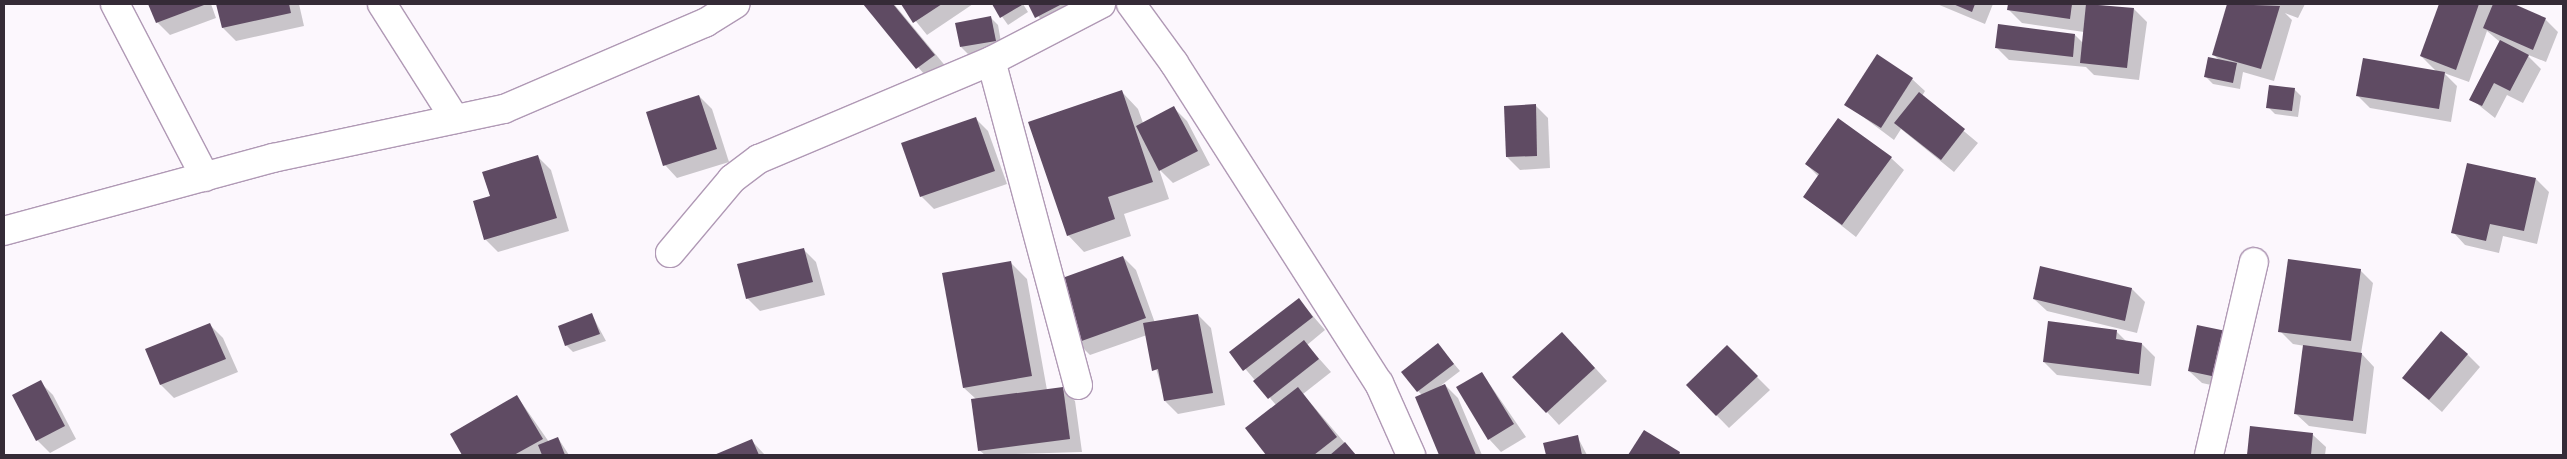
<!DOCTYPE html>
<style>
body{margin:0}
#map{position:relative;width:2567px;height:459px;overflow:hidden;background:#fcf7fd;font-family:Lato,sans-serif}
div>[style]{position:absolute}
.shadow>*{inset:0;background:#0003}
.building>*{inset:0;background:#5f4b63}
.roads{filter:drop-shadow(1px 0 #b099b5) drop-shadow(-1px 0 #b099b5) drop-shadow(0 1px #b099b5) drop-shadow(0 -1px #b099b5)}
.street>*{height:28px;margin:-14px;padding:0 14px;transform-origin:14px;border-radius:14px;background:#fff}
span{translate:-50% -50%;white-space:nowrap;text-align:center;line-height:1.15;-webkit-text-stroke:5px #fff;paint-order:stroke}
.frame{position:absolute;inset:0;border:5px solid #352b37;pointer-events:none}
</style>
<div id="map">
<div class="shadow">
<div style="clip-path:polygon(150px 4px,211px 4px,216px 18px,170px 35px,157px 22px)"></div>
<div style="clip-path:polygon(218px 4px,299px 4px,304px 26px,236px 41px,223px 28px)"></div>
<div style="clip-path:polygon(864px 4px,894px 4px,947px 68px,930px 81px)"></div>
<div style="clip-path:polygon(902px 4px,973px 4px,927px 35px)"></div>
<div style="clip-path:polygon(993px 4px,1023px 4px,1028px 12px,1008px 25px)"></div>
<div style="clip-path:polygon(1029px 4px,1098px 4px,1049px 30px)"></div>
<div style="clip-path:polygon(1937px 4px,1993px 4px,1985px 24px)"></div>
<div style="clip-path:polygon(2010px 4px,2087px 4px,2134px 9px,2147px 22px,2139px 80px,2094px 75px,2086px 67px,2009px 60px,1996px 47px,2075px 35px,2083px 43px,2084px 32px,2022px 23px,2009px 10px)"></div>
<div style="clip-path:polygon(2228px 4px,2305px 4px,2298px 18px,2285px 13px,2292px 20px,2274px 81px,2243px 72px,2240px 89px,2213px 84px,2206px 77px,2219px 60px,2213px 54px)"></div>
<div style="clip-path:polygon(2440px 4px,2510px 4px,2545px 19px,2558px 32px,2546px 62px,2526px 54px,2541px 69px,2523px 103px,2507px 95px,2495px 118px,2471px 99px,2500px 42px,2487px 31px,2469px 82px,2444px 73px,2457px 86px,2451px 122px,2370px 108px,2357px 95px,2436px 71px,2421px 56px)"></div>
<div style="clip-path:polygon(991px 18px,998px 25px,1002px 48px,968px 54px,961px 47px)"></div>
<div style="clip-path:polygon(1912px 79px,1925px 91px,1922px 96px,1978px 143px,1954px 172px,1901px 129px,1894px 140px,1846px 104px)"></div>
<div style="clip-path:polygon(2294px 89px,2301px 96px,2298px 117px,2275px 114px,2268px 107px)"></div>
<div style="clip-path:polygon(1122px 92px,1138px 109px,1143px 123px,1174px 108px,1187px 121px,1210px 165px,1173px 183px,1159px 169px,1169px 199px,1124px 214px,1131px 236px,1084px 252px,1068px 235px)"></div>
<div style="clip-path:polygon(699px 96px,712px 109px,729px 162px,677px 178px,665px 165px)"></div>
<div style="clip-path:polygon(1535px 105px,1548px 118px,1550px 168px,1520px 170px,1507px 157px)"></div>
<div style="clip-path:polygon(975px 118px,988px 131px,1007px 184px,934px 209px,921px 196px)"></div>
<div style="clip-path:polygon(538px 157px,551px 170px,569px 231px,498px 252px,485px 239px)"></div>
<div style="clip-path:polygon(1891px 158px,1904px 170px,1856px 237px,1805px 197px,1819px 177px,1806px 164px)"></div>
<div style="clip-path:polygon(2536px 179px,2549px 192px,2537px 244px,2503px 236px,2499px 253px,2465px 245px,2453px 232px)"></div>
<div style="clip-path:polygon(803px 249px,816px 262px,825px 295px,760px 311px,747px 298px)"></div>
<div style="clip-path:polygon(1123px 257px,1136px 270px,1155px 323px,1198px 315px,1211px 328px,1225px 405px,1178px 414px,1165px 401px,1147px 335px,1090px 355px,1077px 342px)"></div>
<div style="clip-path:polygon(1010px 262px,1027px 279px,1047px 390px,1062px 388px,1075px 401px,1082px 452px,985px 455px,979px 450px,976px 399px,964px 388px,943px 274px)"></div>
<div style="clip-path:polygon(2360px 270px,2373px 283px,2361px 353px,2374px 367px,2366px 434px,2309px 426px,2296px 414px,2305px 346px,2293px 344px,2280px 331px)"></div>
<div style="clip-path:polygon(2132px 289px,2145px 302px,2137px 333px,2047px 311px,2034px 299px)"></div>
<div style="clip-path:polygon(1299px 300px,1325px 330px,1307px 345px,1331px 372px,1303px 394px,1355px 455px,1267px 455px,1246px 428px,1276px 405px,1231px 352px)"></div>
<div style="clip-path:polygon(592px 315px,606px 341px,573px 352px,566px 345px)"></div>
<div style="clip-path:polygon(210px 325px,223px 338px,238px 372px,174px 398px,161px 385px,147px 350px)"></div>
<div style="clip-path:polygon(2198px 327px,2234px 390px,2202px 383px,2189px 371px)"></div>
<div style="clip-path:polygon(2116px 331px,2127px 342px,2142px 344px,2155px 357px,2151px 386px,2057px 375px,2044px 362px)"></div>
<div style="clip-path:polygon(1575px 346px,1607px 381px,1559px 425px,1547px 412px)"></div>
<div style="clip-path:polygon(1727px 347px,1770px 390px,1729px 428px,1687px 385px)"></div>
<div style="clip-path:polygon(1444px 352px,1460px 371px,1439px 387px,1445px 385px,1458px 398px,1482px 455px,1441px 455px,1416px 398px,1422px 395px,1418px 391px)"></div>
<div style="clip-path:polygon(2467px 354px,2480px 367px,2442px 412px,2403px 378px)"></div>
<div style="clip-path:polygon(1482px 373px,1526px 437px,1501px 452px,1489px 439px)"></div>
<div style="clip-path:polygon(40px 382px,53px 395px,76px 439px,50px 453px,37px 440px)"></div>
<div style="clip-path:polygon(517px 396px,549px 442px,558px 438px,569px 455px,464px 455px,451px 434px)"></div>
<div style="clip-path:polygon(2251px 427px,2313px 435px,2326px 447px,2325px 455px,2248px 455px)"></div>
<div style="clip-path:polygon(1644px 431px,1679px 453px,1681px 455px,1629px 455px)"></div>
<div style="clip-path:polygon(1577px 436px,1587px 455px,1547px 455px,1545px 444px)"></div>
<div style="clip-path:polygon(752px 441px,765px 455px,717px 455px)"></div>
</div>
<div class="building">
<div style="clip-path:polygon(148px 4px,204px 4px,204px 5px,156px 23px)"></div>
<div style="clip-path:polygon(216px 4px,289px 4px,291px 13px,222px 28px)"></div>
<div style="clip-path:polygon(863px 4px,893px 4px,935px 55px,916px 69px)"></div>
<div style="clip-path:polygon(901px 4px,942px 4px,913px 23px)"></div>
<div style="clip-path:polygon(992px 4px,1022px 4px,1022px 5px,1000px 18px)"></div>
<div style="clip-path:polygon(1028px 4px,1062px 4px,1035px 18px)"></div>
<div style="clip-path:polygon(1953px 4px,1975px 4px,1972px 12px)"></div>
<div style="clip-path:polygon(2008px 4px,2072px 4px,2070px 19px,2007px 10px)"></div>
<div style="clip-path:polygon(2086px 4px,2134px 8px,2127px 68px,2080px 63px)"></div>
<div style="clip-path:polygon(2227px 4px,2280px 6px,2261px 69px,2212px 55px)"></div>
<div style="clip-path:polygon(2439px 4px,2479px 4px,2456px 70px,2420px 56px)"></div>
<div style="clip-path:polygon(2493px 4px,2514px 4px,2546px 18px,2533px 50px,2483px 28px)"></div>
<div style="clip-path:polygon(991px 16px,996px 41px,960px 47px,955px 23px)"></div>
<div style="clip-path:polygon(1998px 24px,2075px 34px,2073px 57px,1995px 48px)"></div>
<div style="clip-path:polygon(2500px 40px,2529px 55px,2510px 91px,2494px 83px,2482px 106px,2469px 100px)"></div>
<div style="clip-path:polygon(1877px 54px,1913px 78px,1881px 128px,1844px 105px)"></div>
<div style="clip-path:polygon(2208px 57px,2237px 63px,2233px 83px,2204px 77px)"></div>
<div style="clip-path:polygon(2363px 58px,2445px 72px,2439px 109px,2356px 96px)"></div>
<div style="clip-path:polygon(2269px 85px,2295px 88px,2292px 111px,2266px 108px)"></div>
<div style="clip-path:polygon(1122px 90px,1153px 182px,1108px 197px,1115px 219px,1067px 236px,1028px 122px)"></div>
<div style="clip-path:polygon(1919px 92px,1965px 129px,1941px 160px,1894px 123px)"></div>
<div style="clip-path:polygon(699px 95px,717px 149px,663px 166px,646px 112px)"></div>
<div style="clip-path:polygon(1536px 104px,1537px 156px,1506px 157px,1504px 106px)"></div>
<div style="clip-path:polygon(1174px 106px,1198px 151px,1159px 171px,1136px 126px)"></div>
<div style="clip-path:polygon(976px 117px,995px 171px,920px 197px,901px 143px)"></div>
<div style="clip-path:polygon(1838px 118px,1892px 157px,1842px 225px,1803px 197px,1819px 174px,1805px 164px)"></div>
<div style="clip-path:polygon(538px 155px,557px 218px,484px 240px,473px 201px,490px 196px,482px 172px)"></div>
<div style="clip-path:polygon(2467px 163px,2536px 178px,2524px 231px,2490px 224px,2486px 241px,2451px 233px)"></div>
<div style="clip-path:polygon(804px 248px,813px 282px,746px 299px,737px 264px)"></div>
<div style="clip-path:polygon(1123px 256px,1146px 318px,1076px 343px,1054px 281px)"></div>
<div style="clip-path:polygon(2288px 259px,2361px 269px,2351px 341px,2278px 332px)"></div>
<div style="clip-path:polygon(1011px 261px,1032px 376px,963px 388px,942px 273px)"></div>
<div style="clip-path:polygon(2040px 266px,2132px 288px,2125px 321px,2033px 299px)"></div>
<div style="clip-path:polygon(1299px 298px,1313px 317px,1243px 371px,1229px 352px)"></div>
<div style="clip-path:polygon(592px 313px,600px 334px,565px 346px,558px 326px)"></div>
<div style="clip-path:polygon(1198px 314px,1213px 393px,1164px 401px,1158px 369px,1152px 371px,1143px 323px)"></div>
<div style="clip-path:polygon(2048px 321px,2117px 330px,2116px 339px,2142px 343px,2139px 374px,2043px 362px)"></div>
<div style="clip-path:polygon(210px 323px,226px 359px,160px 385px,145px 349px)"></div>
<div style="clip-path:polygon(2197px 325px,2231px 332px,2221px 378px,2188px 371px)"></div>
<div style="clip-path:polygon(2441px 331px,2468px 354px,2429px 400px,2402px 378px)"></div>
<div style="clip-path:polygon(1562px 332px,1595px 368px,1546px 413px,1512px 377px)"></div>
<div style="clip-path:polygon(1304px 340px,1319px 359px,1268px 399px,1253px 381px)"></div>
<div style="clip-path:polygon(1438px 343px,1454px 364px,1417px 392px,1401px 372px)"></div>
<div style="clip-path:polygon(1727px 345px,1758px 376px,1716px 416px,1686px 385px)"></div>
<div style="clip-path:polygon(2303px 345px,2362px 353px,2353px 421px,2294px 414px)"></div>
<div style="clip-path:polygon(1482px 372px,1514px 424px,1488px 440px,1456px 387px)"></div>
<div style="clip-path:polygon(41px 380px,65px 426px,36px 441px,12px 395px)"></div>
<div style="clip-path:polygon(1445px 384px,1476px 455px,1439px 455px,1415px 397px)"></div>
<div style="clip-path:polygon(1063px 387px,1070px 439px,978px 451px,971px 399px)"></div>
<div style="clip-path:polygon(1298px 387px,1337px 437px,1314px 455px,1266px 455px,1245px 428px)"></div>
<div style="clip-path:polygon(517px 395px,543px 439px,514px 455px,462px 455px,450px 434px)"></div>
<div style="clip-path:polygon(2250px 426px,2313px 433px,2311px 455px,2247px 455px)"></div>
<div style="clip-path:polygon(1644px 430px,1680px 452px,1679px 455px,1628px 455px)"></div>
<div style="clip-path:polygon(1578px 435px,1582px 455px,1546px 455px,1543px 443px)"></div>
<div style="clip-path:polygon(558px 437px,565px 455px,542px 455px,538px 445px)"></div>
<div style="clip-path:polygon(752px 439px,759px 455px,714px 455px)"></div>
<div style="clip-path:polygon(1345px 442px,1356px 455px,1330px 455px)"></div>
</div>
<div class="roads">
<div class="street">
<div style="left:115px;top:4px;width:195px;rotate:62.5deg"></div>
<div style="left:382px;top:4px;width:136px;rotate:57.6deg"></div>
<div style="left:1131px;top:4px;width:73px;rotate:53.9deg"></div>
<div style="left:1174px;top:63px;width:380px;rotate:57.4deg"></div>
<div style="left:1379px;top:383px;width:79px;rotate:66deg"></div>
<div style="left:4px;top:231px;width:279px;rotate:-15.2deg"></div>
<div style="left:273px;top:158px;width:236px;rotate:-12deg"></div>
<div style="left:504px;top:109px;width:219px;rotate:-23.2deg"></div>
<div style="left:705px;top:23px;width:36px;rotate:-32deg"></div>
<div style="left:670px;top:253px;width:97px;rotate:-50deg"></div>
<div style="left:732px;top:179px;width:34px;rotate:-37deg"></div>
<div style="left:759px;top:159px;width:252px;rotate:-22.9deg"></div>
<div style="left:1078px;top:385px;width:335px;rotate:-105deg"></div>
<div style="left:991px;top:61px;width:124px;rotate:-27.4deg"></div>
<div style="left:2209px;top:455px;width:198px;rotate:-76.9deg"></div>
</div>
</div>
<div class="frame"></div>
</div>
